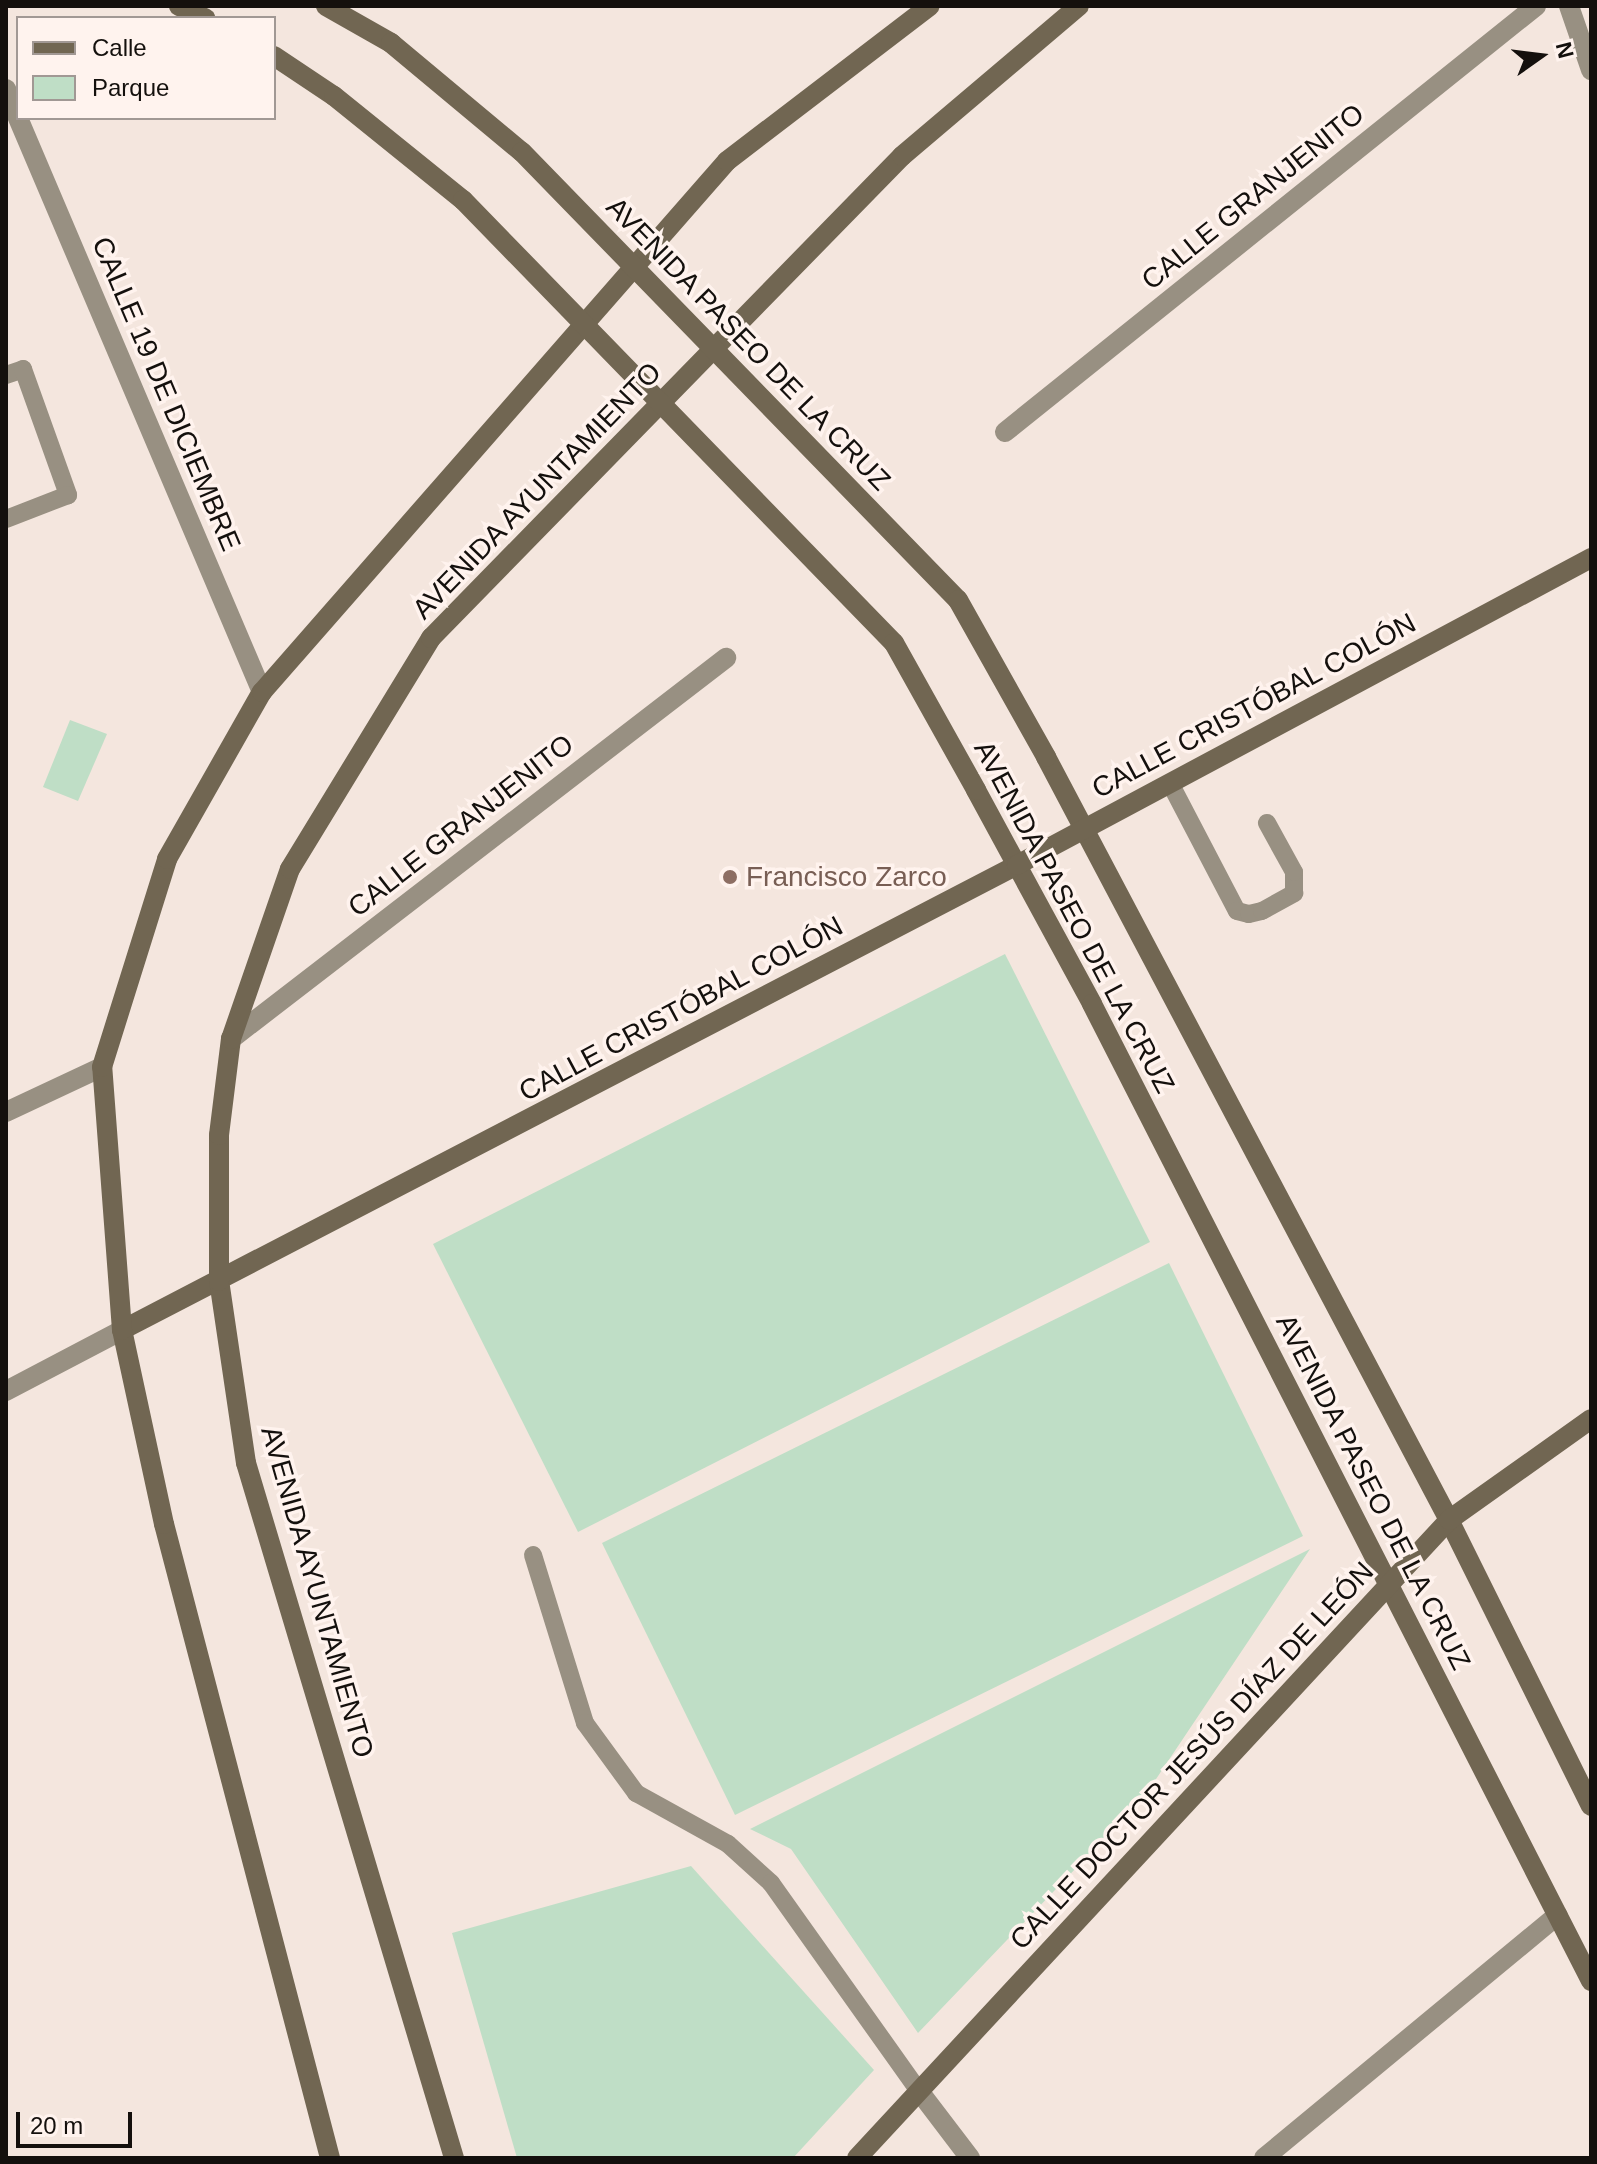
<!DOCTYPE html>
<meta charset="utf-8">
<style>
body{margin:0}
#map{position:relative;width:1597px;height:2164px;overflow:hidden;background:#f4e6de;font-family:Arial,sans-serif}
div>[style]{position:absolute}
.green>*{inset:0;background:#bfdec6}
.lane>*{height:18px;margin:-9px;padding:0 9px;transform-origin:9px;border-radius:9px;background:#989082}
.street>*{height:20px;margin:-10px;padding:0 10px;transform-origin:10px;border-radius:10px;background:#989082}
.secondary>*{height:20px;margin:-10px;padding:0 10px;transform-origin:10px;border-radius:10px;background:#716652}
.secondary-bridge>*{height:20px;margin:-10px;padding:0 10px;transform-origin:10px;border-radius:10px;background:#716652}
.dots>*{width:22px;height:22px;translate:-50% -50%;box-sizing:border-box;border:4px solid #fff3ee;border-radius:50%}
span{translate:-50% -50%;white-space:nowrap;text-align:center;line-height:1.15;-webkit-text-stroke:7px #fff3ee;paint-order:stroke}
.street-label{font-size:28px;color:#14100d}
.education-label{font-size:28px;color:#785e54}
.left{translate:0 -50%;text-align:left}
.frame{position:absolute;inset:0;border:8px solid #14100d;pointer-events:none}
.legend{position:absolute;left:16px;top:16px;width:260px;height:104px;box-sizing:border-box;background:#fff3ee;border:2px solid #a19894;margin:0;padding:10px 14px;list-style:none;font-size:24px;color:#14100d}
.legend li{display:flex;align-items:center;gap:16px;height:40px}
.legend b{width:40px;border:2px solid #a19894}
.north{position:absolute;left:1501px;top:16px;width:80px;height:80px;-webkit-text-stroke:6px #fff3ee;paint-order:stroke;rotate:76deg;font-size:22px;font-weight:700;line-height:32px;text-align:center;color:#14100d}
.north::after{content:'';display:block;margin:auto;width:28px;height:36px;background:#14100d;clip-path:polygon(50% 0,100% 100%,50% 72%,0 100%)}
.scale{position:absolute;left:16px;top:2112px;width:116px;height:36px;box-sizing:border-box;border:4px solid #14100d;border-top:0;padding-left:10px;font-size:24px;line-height:28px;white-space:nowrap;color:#14100d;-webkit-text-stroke:6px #fff3ee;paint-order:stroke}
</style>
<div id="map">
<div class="green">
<div style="clip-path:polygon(70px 720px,107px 734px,78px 801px,43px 787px)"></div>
<div style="clip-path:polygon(1005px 954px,1150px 1242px,578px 1532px,433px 1244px)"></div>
<div style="clip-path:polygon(1169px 1263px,1303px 1536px,735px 1815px,602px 1543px)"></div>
<div style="clip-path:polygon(1310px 1549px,1144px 1797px,918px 2033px,791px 1849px,750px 1829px)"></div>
<div style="clip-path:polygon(691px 1866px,874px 2070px,793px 2158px,517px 2158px,452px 1933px)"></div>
</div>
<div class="lane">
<div style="left:6px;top:375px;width:18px;rotate:-19deg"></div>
<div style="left:23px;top:369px;width:134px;rotate:70.3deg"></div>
<div style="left:68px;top:495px;width:66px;rotate:158.8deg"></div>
<div style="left:1170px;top:783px;width:144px;rotate:62.4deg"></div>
<div style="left:1237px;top:911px;width:12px;rotate:14deg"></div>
<div style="left:1249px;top:914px;width:13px;rotate:-13deg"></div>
<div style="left:1262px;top:911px;width:37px;rotate:-29deg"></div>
<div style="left:1294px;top:893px;width:21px;rotate:-90deg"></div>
<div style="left:1294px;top:872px;width:56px;rotate:-118.9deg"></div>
<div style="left:533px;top:1555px;width:176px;rotate:72.8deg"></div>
<div style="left:585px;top:1723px;width:87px;rotate:53.9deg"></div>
<div style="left:636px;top:1793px;width:105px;rotate:29deg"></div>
<div style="left:728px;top:1844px;width:58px;rotate:42.2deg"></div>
<div style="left:771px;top:1883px;width:255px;rotate:54.6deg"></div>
</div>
<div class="street">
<div style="left:1569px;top:6px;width:68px;rotate:71deg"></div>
<div style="left:6px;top:89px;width:30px;rotate:67deg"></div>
<div style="left:18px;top:118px;width:624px;rotate:66.97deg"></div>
<div style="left:1005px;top:432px;width:681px;rotate:-38.74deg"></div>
<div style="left:231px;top:1039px;width:625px;rotate:-37.59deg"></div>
<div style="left:6px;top:1112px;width:106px;rotate:-25.1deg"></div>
<div style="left:6px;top:1391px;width:131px;rotate:-27.7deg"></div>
<div style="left:919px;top:2091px;width:84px;rotate:52.7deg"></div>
<div style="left:1264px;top:2158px;width:381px;rotate:-39.6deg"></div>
</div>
<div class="secondary">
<div style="left:179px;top:6px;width:29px;rotate:25deg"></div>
<div style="left:326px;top:6px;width:75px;rotate:29.6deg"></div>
<div style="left:274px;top:56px;width:72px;rotate:33.7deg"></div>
<div style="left:1046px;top:757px;width:863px;rotate:62.16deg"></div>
<div style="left:1449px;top:1520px;width:319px;rotate:63.6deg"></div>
<div style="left:976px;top:790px;width:243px;rotate:61.5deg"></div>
<div style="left:1092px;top:1004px;width:1097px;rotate:62.94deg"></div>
<div style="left:122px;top:1330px;width:1009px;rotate:-27.45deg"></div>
<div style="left:1017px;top:865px;width:651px;rotate:-28.14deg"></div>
<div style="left:330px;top:2158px;width:655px;rotate:-104.67deg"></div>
<div style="left:164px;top:1524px;width:198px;rotate:-102.2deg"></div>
<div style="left:122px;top:1330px;width:264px;rotate:-94.3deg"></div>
<div style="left:102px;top:1067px;width:218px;rotate:-72.6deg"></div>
<div style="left:167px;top:859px;width:192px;rotate:-60.4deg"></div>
<div style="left:262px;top:692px;width:706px;rotate:-48.79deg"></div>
<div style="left:727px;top:161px;width:255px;rotate:-37.4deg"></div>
<div style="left:454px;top:2158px;width:725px;rotate:-106.66deg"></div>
<div style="left:246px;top:1463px;width:184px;rotate:-98.4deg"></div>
<div style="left:219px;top:1281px;width:146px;rotate:-90deg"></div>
<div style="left:219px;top:1135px;width:97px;rotate:-82.9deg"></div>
<div style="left:231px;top:1039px;width:180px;rotate:-70.9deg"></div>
<div style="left:290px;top:869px;width:271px;rotate:-58.6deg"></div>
<div style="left:431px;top:638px;width:674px;rotate:-45.66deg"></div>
<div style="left:902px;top:156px;width:232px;rotate:-40.3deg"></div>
<div style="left:857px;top:2158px;width:870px;rotate:-47.14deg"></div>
<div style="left:1449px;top:1520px;width:174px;rotate:-35.4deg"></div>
</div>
<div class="secondary-bridge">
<div style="left:391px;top:43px;width:170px;rotate:39.8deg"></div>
<div style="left:522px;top:152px;width:625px;rotate:45.78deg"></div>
<div style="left:958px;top:600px;width:180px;rotate:60.7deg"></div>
<div style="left:334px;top:96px;width:166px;rotate:38.9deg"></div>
<div style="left:463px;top:200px;width:618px;rotate:45.79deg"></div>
<div style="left:894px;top:643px;width:168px;rotate:60.8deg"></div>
</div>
<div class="dots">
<div style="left:730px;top:877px;background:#8d6e63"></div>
</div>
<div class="street-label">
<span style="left:1253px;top:197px;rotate:-39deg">CALLE GRANJENITO</span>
<span style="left:748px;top:344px;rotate:46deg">AVENIDA PASEO DE LA CRUZ</span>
<span style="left:166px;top:394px;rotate:67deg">CALLE 19 DE DICIEMBRE</span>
<span style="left:537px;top:491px;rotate:-46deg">AVENIDA AYUNTAMIENTO</span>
<span style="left:1254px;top:706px;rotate:-28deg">CALLE CRISTÓBAL COLÓN</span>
<span style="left:461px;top:826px;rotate:-38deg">CALLE GRANJENITO</span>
<span style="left:1074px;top:917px;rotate:62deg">AVENIDA PASEO DE LA CRUZ</span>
<span style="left:681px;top:1009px;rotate:-28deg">CALLE CRISTÓBAL COLÓN</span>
<span style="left:1373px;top:1492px;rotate:63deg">AVENIDA PASEO DE LA CRUZ</span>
<span style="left:317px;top:1592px;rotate:74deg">AVENIDA AYUNTAMIENTO</span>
<span style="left:1192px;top:1756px;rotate:-47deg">CALLE DOCTOR JESÚS DÍAZ DE LEÓN</span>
</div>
<div class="education-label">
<span class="left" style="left:746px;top:877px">Francisco Zarco</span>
</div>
<div class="frame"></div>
<ul class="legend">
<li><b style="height:10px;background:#716652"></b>Calle</li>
<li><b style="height:22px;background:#bfdec6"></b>Parque</li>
</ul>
<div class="north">N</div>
<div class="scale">20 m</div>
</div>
